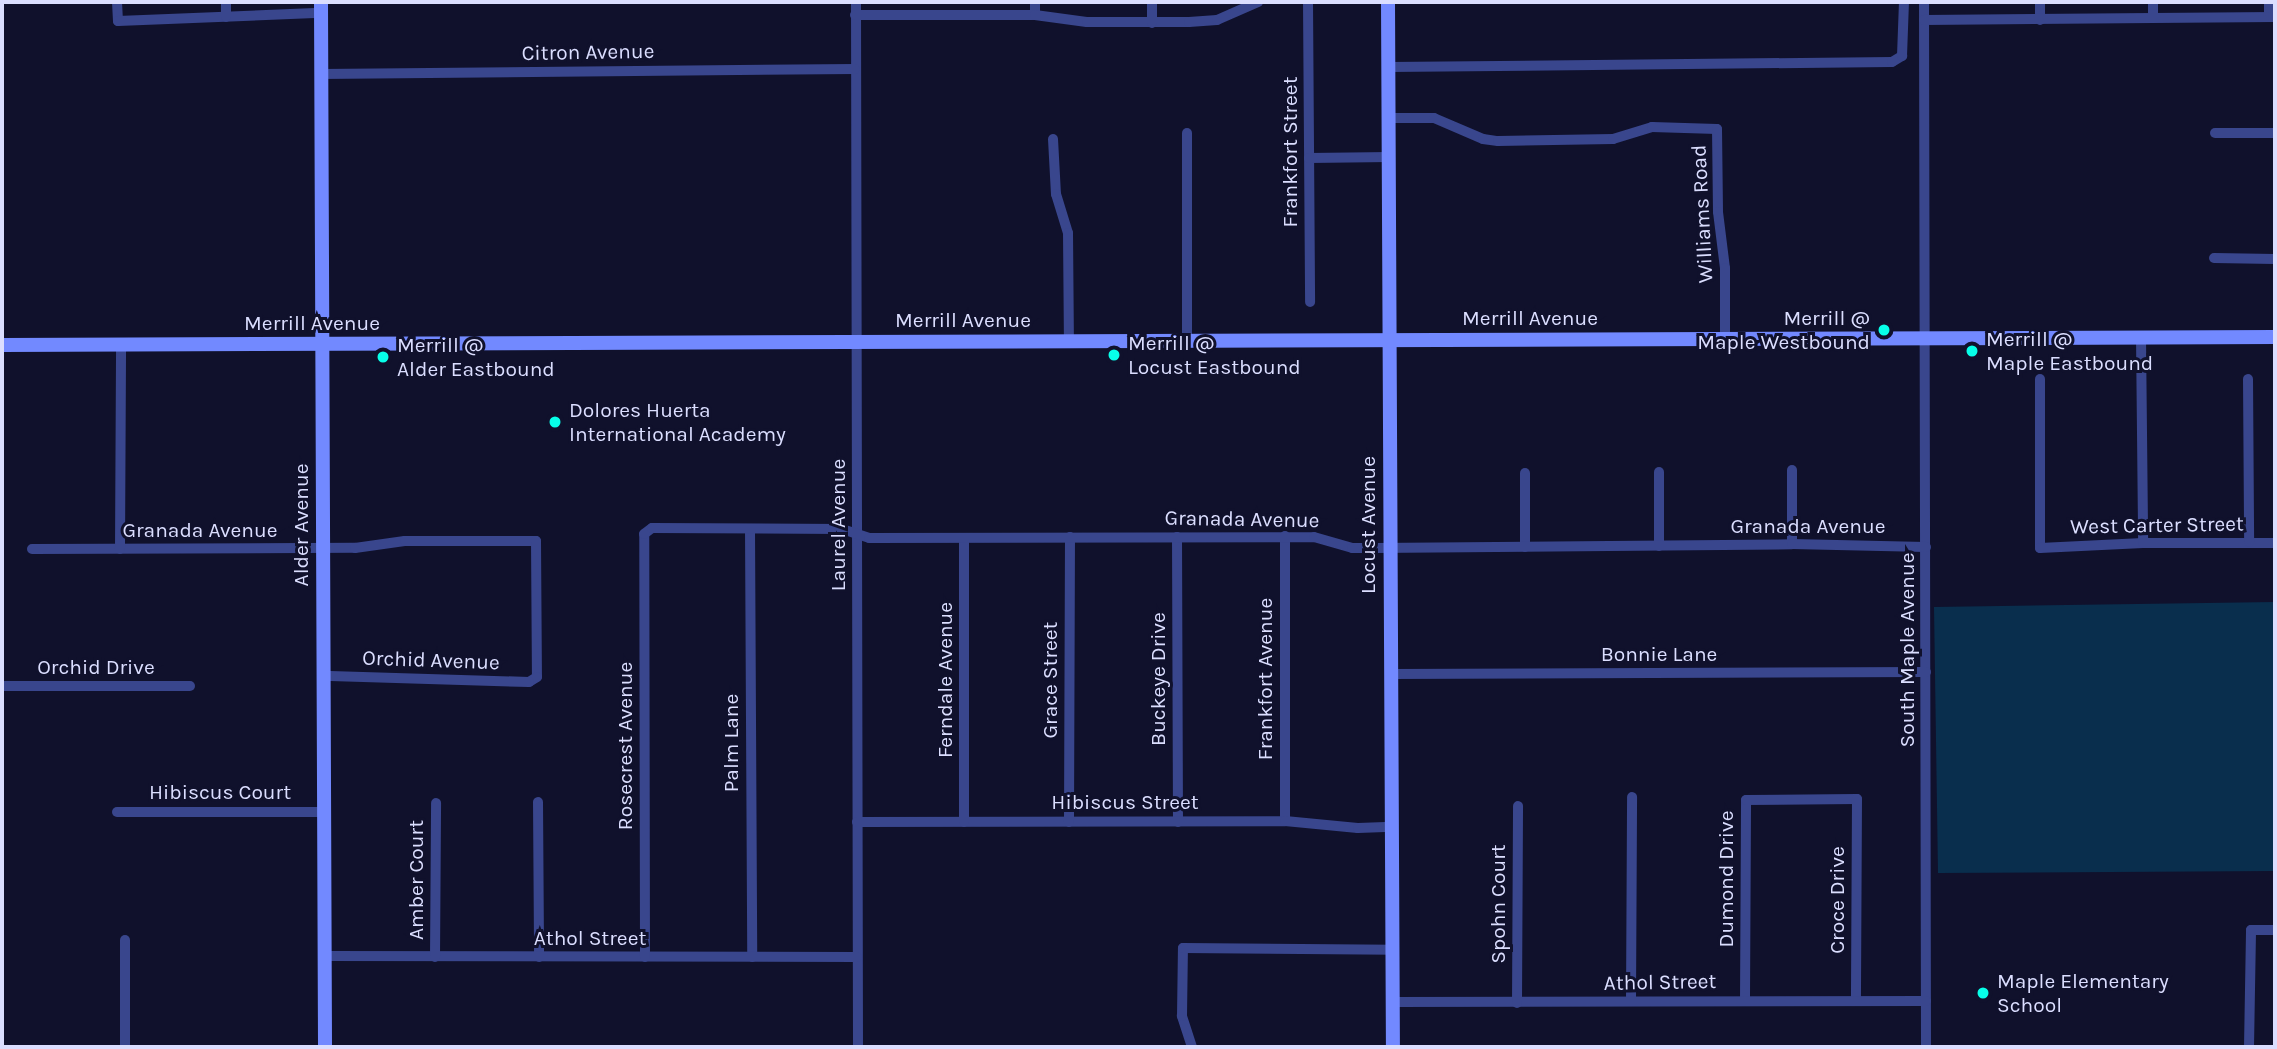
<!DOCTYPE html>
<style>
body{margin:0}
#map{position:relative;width:2277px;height:1049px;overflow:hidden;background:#10112c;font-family:Karla,sans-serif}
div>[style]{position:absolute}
.water>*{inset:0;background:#092e4d}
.street>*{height:10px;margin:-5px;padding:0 5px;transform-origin:5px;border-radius:5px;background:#39468d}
.secondary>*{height:14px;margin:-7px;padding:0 7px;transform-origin:7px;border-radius:7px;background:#7289ff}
.dots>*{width:19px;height:19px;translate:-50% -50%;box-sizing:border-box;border:4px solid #10112c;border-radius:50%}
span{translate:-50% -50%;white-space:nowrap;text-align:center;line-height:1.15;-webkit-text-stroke:6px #10112c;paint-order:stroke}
.street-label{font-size:21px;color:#dbdeff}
.poi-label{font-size:21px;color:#dbdeff}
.right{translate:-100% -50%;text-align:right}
.left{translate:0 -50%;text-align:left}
.frame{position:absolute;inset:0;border:4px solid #dbdeff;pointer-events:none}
</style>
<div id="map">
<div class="water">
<div style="clip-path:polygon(2275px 602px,2275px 871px,1938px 873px,1934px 607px)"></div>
</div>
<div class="street">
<div style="left:117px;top:2px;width:19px;rotate:87deg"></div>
<div style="left:118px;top:21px;width:203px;rotate:-2.3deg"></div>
<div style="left:856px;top:2px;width:1045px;rotate:89.89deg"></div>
<div style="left:1035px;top:2px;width:13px;rotate:90deg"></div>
<div style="left:1308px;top:2px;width:300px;rotate:89.6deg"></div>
<div style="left:1924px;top:2px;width:1045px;rotate:89.89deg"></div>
<div style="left:2040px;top:2px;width:18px;rotate:90deg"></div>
<div style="left:2153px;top:2px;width:16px;rotate:90deg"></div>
<div style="left:2269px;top:2px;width:15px;rotate:90deg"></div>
<div style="left:855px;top:15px;width:180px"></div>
<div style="left:1035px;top:15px;width:52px;rotate:7.7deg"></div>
<div style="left:1087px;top:22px;width:102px"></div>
<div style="left:1189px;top:22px;width:28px;rotate:-4deg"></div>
<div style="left:1217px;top:20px;width:45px;rotate:-23.7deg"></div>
<div style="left:226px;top:17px;width:15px;rotate:-90deg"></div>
<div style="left:1924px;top:20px;width:351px;rotate:-0.5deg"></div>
<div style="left:1152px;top:23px;width:21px;rotate:-90deg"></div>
<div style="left:1389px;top:67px;width:503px;rotate:-0.57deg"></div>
<div style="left:1892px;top:62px;width:12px;rotate:-31deg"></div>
<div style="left:1902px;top:56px;width:54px;rotate:-87.9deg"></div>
<div style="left:321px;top:74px;width:534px;rotate:-0.54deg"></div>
<div style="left:1389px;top:118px;width:45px"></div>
<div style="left:1434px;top:118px;width:53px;rotate:23.2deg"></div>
<div style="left:1483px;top:139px;width:15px;rotate:8deg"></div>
<div style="left:1498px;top:141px;width:115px;rotate:-1deg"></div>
<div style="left:1613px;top:139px;width:41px;rotate:-17.1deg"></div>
<div style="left:1652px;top:127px;width:65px;rotate:1.8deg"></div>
<div style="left:1717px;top:129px;width:83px;rotate:89.3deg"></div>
<div style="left:1718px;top:212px;width:56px;rotate:82.9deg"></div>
<div style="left:1725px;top:268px;width:71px;rotate:90deg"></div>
<div style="left:1187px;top:133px;width:207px;rotate:90deg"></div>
<div style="left:2215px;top:133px;width:60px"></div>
<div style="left:1053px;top:139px;width:55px;rotate:86.9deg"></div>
<div style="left:1056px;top:194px;width:41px;rotate:72.9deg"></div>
<div style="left:1068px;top:233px;width:108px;rotate:89.5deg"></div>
<div style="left:1309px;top:158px;width:81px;rotate:-0.7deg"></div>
<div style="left:2214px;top:258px;width:61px;rotate:0.9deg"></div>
<div style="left:2141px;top:337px;width:206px;rotate:89.4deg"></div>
<div style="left:2040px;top:379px;width:169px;rotate:90deg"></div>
<div style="left:2040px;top:548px;width:103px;rotate:-2.8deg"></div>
<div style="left:2143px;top:543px;width:132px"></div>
<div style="left:2248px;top:379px;width:163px;rotate:89.6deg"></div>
<div style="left:1792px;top:470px;width:74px;rotate:90deg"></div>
<div style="left:1659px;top:472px;width:74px;rotate:90deg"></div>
<div style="left:1525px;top:473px;width:74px;rotate:90deg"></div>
<div style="left:750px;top:529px;width:428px;rotate:89.7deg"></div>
<div style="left:1177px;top:537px;width:285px;rotate:89.8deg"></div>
<div style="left:32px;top:549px;width:323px;rotate:-0.2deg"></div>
<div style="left:355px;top:548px;width:50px;rotate:-8deg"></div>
<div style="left:405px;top:541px;width:131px"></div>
<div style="left:536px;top:541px;width:136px;rotate:89.6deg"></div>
<div style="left:537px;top:677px;width:9px;rotate:148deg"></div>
<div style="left:529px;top:682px;width:207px;rotate:-178.3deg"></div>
<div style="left:120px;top:549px;width:204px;rotate:-89.7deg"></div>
<div style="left:1392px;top:674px;width:534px;rotate:-0.21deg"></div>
<div style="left:2px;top:686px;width:188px"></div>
<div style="left:538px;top:802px;width:155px;rotate:89.6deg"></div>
<div style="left:117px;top:812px;width:207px"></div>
<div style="left:1285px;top:821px;width:285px;rotate:-90deg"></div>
<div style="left:857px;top:822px;width:428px;rotate:-0.1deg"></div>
<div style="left:1285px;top:821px;width:73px;rotate:5.5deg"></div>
<div style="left:1358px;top:828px;width:34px;rotate:-2deg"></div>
<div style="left:964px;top:822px;width:284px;rotate:-90deg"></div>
<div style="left:1069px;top:822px;width:285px;rotate:-89.8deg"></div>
<div style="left:324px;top:956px;width:533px;rotate:0.11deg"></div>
<div style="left:435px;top:957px;width:154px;rotate:-89.6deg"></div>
<div style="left:645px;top:957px;width:423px;rotate:-90.1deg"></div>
<div style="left:644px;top:534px;width:10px;rotate:-37deg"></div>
<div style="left:652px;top:528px;width:190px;rotate:0.3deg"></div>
<div style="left:842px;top:529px;width:28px;rotate:18deg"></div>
<div style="left:869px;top:538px;width:445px;rotate:-0.1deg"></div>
<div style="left:1314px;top:537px;width:40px;rotate:16deg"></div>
<div style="left:1352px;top:548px;width:23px"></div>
<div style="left:1375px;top:548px;width:417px;rotate:-0.5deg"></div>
<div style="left:1792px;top:544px;width:134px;rotate:1.3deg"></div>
<div style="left:1745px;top:1000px;width:200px;rotate:-89.7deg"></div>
<div style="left:1746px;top:800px;width:111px;rotate:-0.5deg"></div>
<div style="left:1857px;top:799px;width:201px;rotate:90.3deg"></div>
<div style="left:1631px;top:1001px;width:204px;rotate:-89.7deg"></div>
<div style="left:1394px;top:1002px;width:532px;rotate:-0.11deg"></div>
<div style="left:1517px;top:1003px;width:197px;rotate:-89.7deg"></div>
<div style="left:125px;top:1047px;width:107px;rotate:-90deg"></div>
<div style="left:1192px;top:1047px;width:33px;rotate:-108deg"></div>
<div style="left:1182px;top:1016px;width:68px;rotate:-89.2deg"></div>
<div style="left:1183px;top:948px;width:211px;rotate:0.5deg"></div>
<div style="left:2249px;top:1047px;width:117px;rotate:-89deg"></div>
<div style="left:2251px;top:930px;width:24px"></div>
</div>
<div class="secondary">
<div style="left:321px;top:2px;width:1045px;rotate:89.78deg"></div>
<div style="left:1388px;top:2px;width:1045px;rotate:89.73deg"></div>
<div style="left:2px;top:345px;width:2273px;rotate:-0.2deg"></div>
</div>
<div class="dots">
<div style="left:1884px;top:330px;background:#07ffe9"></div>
<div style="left:1972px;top:351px;background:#07ffe9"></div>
<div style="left:1114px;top:355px;background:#07ffe9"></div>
<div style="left:383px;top:357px;background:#07ffe9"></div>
<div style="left:555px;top:422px;background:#07ffe9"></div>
<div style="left:1983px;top:993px;background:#07ffe9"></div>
</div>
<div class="street-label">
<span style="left:588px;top:52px;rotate:-1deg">Citron Avenue</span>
<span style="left:1290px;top:152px;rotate:-90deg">Frankfort Street</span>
<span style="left:1702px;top:214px;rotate:-93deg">Williams Road</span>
<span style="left:1530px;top:318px">Merrill Avenue</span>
<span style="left:963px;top:320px">Merrill Avenue</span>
<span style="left:312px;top:323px">Merrill Avenue</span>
<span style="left:1242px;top:519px;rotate:1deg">Granada Avenue</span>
<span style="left:301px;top:525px;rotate:-90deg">Alder Avenue</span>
<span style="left:838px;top:525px;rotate:-90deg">Laurel Avenue</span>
<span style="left:1368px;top:525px;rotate:-90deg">Locust Avenue</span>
<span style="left:2157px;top:525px;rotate:-1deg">West Carter Street</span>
<span style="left:1808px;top:526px">Granada Avenue</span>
<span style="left:200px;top:530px">Granada Avenue</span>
<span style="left:1907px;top:650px;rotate:-90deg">South Maple Avenue</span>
<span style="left:1659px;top:654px">Bonnie Lane</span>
<span style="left:431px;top:660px;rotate:2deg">Orchid Avenue</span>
<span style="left:96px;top:667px">Orchid Drive</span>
<span style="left:1158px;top:679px;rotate:-90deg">Buckeye Drive</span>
<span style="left:1265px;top:679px;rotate:-90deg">Frankfort Avenue</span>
<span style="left:945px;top:680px;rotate:-90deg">Ferndale Avenue</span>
<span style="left:1050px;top:680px;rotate:-90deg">Grace Street</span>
<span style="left:731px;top:743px;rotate:-90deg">Palm Lane</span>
<span style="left:625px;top:746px;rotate:-90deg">Rosecrest Avenue</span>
<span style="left:220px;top:792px">Hibiscus Court</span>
<span style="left:1125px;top:802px">Hibiscus Street</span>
<span style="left:1726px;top:879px;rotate:-90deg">Dumond Drive</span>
<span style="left:416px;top:880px;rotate:-90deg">Amber Court</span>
<span style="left:1837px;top:900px;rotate:-90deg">Croce Drive</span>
<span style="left:1498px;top:904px;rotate:-90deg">Spohn Court</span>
<span style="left:590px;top:938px">Athol Street</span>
<span style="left:1660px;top:982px;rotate:-1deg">Athol Street</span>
</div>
<div class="poi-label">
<span class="right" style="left:1870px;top:330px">Merrill @<br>Maple Westbound</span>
<span class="left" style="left:1986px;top:351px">Merrill @<br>Maple Eastbound</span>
<span class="left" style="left:1128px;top:355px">Merrill @<br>Locust Eastbound</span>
<span class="left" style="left:397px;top:357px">Merrill @<br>Alder Eastbound</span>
<span class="left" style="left:569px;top:422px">Dolores Huerta<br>International Academy</span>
<span class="left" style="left:1997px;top:993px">Maple Elementary<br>School</span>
</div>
<div class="frame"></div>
</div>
